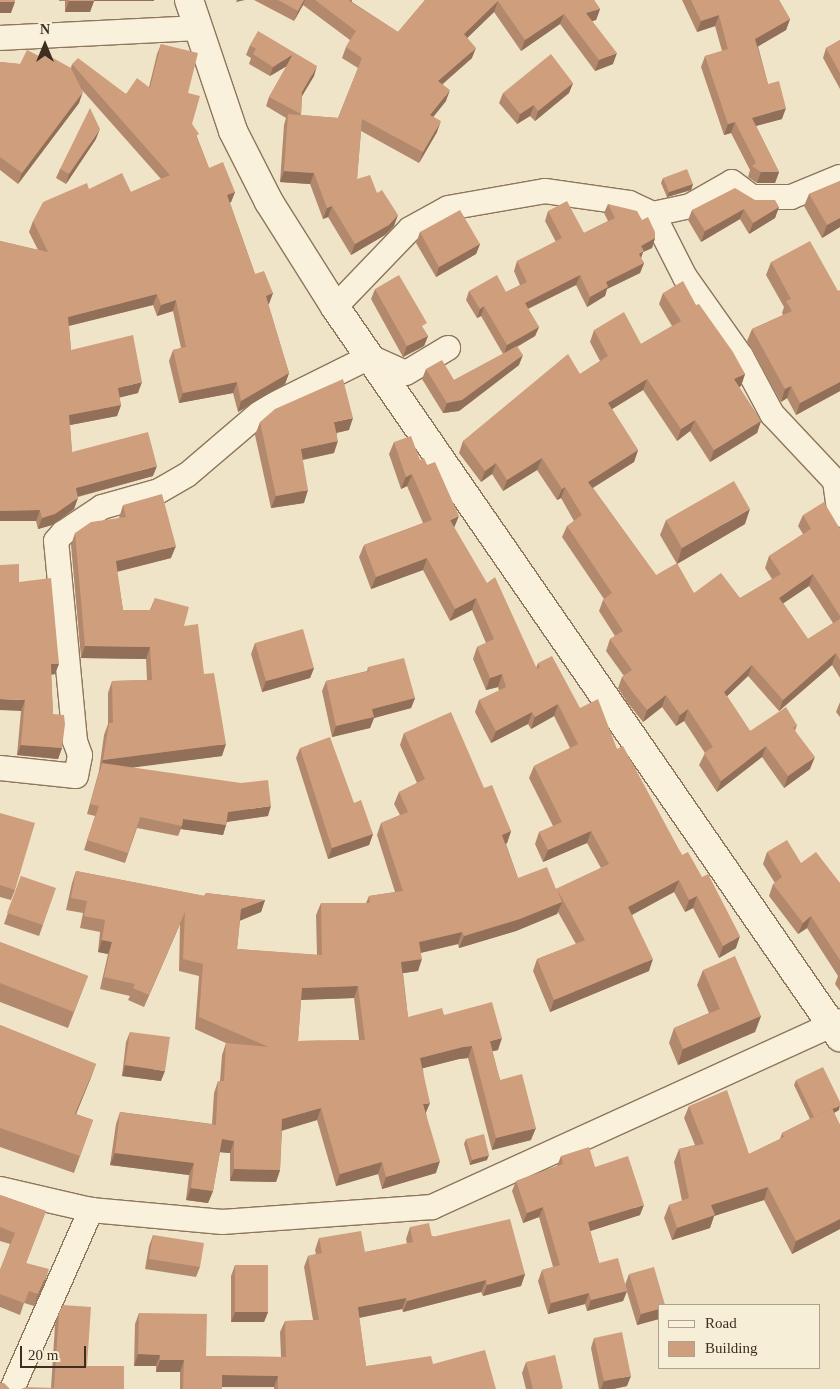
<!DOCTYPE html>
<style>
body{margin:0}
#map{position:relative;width:840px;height:1389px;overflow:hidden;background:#f0e4c8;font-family:"Times New Roman",serif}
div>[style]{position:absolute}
.roads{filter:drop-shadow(1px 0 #8d765c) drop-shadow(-1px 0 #8d765c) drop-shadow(0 1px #8d765c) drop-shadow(0 -1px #8d765c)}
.street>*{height:24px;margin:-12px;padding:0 12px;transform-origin:12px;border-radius:12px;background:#faf1dc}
.secondary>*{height:28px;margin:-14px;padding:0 14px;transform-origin:14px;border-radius:14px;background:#faf1dc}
.wall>*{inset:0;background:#b2896c}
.shaded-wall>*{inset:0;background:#916f58}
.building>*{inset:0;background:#cf9f7d}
span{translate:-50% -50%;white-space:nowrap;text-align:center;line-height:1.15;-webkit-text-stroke:4px #f7eed8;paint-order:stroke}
.legend{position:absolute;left:658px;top:1304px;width:162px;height:65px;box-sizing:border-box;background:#f7eed8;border:1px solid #ada18e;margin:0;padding:6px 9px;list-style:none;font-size:15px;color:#3d2e20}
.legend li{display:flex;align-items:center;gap:10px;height:25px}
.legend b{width:25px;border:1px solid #ada18e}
.north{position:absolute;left:20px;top:20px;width:50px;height:50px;-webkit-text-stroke:4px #f7eed8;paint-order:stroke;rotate:0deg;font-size:14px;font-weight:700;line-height:20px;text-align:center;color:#3d2e20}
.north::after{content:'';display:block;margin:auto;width:18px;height:22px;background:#3d2e20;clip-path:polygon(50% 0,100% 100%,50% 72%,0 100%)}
.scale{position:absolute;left:20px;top:1346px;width:66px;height:22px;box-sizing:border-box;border:2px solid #3d2e20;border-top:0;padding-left:6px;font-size:15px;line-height:18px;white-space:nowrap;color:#3d2e20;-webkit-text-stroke:4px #f7eed8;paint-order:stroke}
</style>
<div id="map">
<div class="roads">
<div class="street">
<div style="left:0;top:38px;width:197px;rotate:-2.9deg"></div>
<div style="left:653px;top:214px;width:71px;rotate:63.1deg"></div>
<div style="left:685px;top:277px;width:97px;rotate:54.7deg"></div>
<div style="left:741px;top:356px;width:66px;rotate:61.9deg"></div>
<div style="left:772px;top:414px;width:92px;rotate:46.8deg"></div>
<div style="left:835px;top:481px;width:34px;rotate:82deg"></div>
<div style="left:335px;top:307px;width:108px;rotate:-46.1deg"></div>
<div style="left:410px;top:229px;width:43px;rotate:-28.9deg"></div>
<div style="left:448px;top:208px;width:98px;rotate:-9.9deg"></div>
<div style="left:545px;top:191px;width:85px;rotate:8.1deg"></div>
<div style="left:629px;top:203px;width:26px;rotate:25deg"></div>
<div style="left:653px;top:214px;width:38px;rotate:-12deg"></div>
<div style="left:690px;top:206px;width:48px;rotate:-29.7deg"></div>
<div style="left:732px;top:182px;width:25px;rotate:37deg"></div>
<div style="left:752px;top:197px;width:39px"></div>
<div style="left:791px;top:197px;width:53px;rotate:-22.2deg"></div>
<div style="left:0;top:768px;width:76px;rotate:6deg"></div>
<div style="left:76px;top:776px;width:21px;rotate:-79deg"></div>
<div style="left:80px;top:755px;width:15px;rotate:-110deg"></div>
<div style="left:75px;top:741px;width:201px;rotate:-95.4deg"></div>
<div style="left:56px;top:541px;width:11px;rotate:-49deg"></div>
<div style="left:63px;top:533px;width:47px;rotate:-33.7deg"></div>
<div style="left:102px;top:507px;width:59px;rotate:-15.7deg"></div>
<div style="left:159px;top:491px;width:32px;rotate:-30deg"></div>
<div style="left:187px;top:475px;width:100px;rotate:-40.5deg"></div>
<div style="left:263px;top:410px;width:119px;rotate:-26.4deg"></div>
<div style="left:370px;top:357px;width:39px;rotate:24deg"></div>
<div style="left:406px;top:373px;width:49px;rotate:-30.8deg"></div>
<div style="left:0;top:1189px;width:93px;rotate:13deg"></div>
<div style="left:91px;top:1210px;width:132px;rotate:5.2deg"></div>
<div style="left:222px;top:1222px;width:211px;rotate:-4.1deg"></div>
<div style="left:432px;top:1207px;width:448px;rotate:-24.5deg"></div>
<div style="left:12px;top:1389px;width:196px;rotate:-66.2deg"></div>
</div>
<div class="secondary">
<div style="left:189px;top:0;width:138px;rotate:71.4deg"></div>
<div style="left:233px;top:131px;width:80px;rotate:63.1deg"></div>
<div style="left:269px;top:202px;width:124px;rotate:57.8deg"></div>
<div style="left:335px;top:307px;width:888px;rotate:55.33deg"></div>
</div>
</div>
<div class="wall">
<div style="clip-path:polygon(59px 0,154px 0,154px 1px,94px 1px,90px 12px,65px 12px,65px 1px,59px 1px)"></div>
<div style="clip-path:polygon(254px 0,352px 0,352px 2px,398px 32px,425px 0,594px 0,600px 9px,596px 20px,592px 21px,613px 64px,595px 71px,560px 24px,521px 51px,494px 12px,467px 38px,472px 58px,443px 84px,446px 101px,433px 117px,437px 132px,419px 163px,361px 131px,357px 179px,377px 193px,394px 226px,385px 235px,351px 255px,328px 217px,323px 219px,310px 184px,280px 182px,284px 125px,286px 118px,266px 106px,269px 97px,287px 66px,270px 76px,249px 64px,251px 58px,246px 55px,250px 45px,314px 76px,302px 96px,301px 115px,338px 118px,358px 68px,342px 58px,346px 47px,350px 40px,303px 5px,294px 21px)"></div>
<div style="clip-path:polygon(682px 0,779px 0,790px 19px,786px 30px,758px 46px,768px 84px,782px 119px,756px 126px,779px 172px,775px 183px,757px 183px,748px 177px,750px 170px,731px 133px,724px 135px,701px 67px,705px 56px,722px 51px,715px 26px,697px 32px)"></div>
<div style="clip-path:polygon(840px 40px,840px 89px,823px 58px,826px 48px)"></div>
<div style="clip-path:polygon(161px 44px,188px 93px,192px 124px,209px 168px,235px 192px,231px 202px,230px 203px,255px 274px,273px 293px,268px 304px,289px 373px,285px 384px,238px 412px,233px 393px,179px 403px,169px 361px,173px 350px,181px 348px,173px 311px,157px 316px,153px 305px,69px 326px,71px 350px,138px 393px,119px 397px,121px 405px,117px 416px,70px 425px,72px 452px,153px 476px,78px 497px,74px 509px,52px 525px,38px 529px,36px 521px,0 521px,0 241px,38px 250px,29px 232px,33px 221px,89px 189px,131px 192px,161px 179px,82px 90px,79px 103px,18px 184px,0 170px,0 62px,20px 64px,41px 57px,71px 68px,72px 64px,126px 94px,149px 87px,157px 54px)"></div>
<div style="clip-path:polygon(573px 83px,569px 93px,535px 121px,530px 116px,517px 124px,499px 103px,503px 93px)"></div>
<div style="clip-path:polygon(96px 139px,66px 184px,56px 178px,60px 169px)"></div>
<div style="clip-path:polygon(663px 178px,693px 184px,691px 190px,667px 197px,661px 183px)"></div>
<div style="clip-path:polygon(840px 181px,840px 227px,822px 238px,804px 206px,809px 194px)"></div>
<div style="clip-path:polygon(755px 200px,779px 207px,775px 218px,749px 234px,740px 219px,701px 242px,688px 220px,692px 210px)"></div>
<div style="clip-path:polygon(608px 204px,642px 220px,655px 238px,652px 248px,643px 252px,641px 258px,644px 263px,640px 273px,607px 289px,605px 296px,587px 307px,576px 285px,528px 309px,539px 327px,535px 336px,517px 347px,519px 365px,459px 411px,443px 413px,422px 379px,426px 369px,454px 380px,503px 354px,481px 316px,477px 318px,466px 300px,469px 291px,506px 292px,520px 285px,514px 271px,517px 261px,556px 242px,545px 221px,548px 211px,584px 233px,608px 221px,604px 213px)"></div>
<div style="clip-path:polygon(420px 232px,480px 244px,476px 254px,436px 277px,416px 243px)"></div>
<div style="clip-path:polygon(771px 262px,838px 291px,840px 391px,796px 415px,787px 398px,781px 402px,747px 341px,752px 329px,783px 315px,782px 313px,784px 307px,766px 275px)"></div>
<div style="clip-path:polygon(375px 289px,424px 330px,428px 336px,424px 346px,403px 357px,371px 299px)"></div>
<div style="clip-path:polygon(evenodd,663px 293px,696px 305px,745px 374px,741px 386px,739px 387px,761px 421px,757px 433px,710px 462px,690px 431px,677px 441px,643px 390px,612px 409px,638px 450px,634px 462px,593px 488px,656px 575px,694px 593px,740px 598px,772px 579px,765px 568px,769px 556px,803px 534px,798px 526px,803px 515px,840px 529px,840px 678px,832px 665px,779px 711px,748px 676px,727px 696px,750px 731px,797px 725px,795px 731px,810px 769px,784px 788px,762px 757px,717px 792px,699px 765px,705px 753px,684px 721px,676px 726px,662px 707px,643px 722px,627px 702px,618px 688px,622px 677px,624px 676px,606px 651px,610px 639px,615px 636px,599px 611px,603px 600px,604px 599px,562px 537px,567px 526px,574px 521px,561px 498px,557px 500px,537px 470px,503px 491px,492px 474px,481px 482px,459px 453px,463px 441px,580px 374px,600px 361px,590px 342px,594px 330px,641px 344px,672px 326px,659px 304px,663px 293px,809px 586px,833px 623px,808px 639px,783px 603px,809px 586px)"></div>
<div style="clip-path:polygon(260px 422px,349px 430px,337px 433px,334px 453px,303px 460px,304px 503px,271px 508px,255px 435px)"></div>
<div style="clip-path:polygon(evenodd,394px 442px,420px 460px,454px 528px,536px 668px,538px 663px,617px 749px,682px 855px,736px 948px,719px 958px,693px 908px,685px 912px,674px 892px,632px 915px,649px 971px,550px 1012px,533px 971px,537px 959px,576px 944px,558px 912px,557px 914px,516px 931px,459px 948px,458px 944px,421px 953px,418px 971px,403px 973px,408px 1017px,444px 1015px,498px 1050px,492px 1051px,500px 1080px,531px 1140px,492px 1150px,468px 1058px,459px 1059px,423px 1068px,426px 1113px,436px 1173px,382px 1189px,378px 1174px,336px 1186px,317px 1120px,282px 1130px,280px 1170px,276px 1182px,230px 1181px,230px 1153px,220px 1152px,213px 1191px,208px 1203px,186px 1200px,189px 1175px,110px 1165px,116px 1124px,120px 1112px,212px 1124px,214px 1093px,218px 1081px,220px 1081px,222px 1055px,226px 1043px,228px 1044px,195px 1029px,199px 976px,179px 971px,180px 924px,144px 1007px,128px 1000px,130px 996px,100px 989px,108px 954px,98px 952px,100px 932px,80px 928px,83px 913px,66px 910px,72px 883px,76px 871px,204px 896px,206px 893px,265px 900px,261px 912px,240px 920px,237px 949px,317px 955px,316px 915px,321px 903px,366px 903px,369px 896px,395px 892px,377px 835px,381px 823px,400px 815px,394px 804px,399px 792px,417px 783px,400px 745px,404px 733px,484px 788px,511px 831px,507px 843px,506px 844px,518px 878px,556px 889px,601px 868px,587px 843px,543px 862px,535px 844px,539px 832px,553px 826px,529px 778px,534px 766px,570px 748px,554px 716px,531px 729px,528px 724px,491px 743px,475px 712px,479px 700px,499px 691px,498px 687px,486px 690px,473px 659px,477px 647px,486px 643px,472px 610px,450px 621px,423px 570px,371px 589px,359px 557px,364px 545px,423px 523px,407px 486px,401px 489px,389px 454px,394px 442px,354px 998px,359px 1040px,298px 1041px,301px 1000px,354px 998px)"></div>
<div style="clip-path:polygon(123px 505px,171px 558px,117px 572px,123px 610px,150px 610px,155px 598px,184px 626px,204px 674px,222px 756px,132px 767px,268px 816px,227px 822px,223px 835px,181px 829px,178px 836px,137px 828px,125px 863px,84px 850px,95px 816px,87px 814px,99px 771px,104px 735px,108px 724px,108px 693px,112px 681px,147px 680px,146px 659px,81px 658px,71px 545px,75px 533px,119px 518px)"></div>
<div style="clip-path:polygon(666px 520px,745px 524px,677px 564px,660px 535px)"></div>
<div style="clip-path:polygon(19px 582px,55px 674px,51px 675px,53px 714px,62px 748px,58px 759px,17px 755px,21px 711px)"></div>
<div style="clip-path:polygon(255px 643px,314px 668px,310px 678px,262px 692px,251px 654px)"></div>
<div style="clip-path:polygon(368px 667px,415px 698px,411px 708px,374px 718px,370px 728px,332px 737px,322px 691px,326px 681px,367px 671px)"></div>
<div style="clip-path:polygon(840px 702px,840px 717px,836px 712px)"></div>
<div style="clip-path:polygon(300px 748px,354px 803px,373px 834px,369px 845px,328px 859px,296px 758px)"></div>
<div style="clip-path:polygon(0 813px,15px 890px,11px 900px,0 897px)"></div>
<div style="clip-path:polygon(767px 852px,801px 863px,840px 883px,840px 991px,835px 984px,838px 976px,807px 928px,798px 934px,769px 896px,773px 884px,775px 883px,763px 864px)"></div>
<div style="clip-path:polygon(21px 876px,43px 925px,39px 936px,4px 924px)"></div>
<div style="clip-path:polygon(0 942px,88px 976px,68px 1028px,0 1002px)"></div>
<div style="clip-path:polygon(703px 970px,761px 1016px,755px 1032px,678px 1065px,669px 1043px,674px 1028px,709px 1013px,697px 985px)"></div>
<div style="clip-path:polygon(0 1025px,96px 1064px,76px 1114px,93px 1120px,74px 1173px,0 1147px)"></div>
<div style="clip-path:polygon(130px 1032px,161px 1081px,122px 1076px,126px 1042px)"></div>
<div style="clip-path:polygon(796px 1080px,839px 1110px,834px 1113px,840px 1125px,840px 1229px,792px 1254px,764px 1200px,714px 1216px,710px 1228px,672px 1240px,664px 1218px,669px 1205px,682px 1201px,674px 1162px,679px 1149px,695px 1145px,684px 1118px,689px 1106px,749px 1154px,780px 1139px,782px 1133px,810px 1119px,794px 1085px)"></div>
<div style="clip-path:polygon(466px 1139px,487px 1160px,470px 1165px,464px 1144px)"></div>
<div style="clip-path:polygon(561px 1156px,595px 1167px,640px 1215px,590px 1231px,599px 1263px,627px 1291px,623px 1301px,587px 1311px,585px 1304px,548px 1314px,538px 1281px,542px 1270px,553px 1267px,539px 1217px,523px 1223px,512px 1191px,516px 1181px,557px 1166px)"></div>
<div style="clip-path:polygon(0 1195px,46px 1211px,26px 1263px,45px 1281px,34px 1306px,24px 1303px,20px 1315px,0 1307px,0 1270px,10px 1244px,0 1241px)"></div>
<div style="clip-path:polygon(410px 1227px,525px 1274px,521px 1286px,483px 1296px,481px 1292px,403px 1312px,402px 1309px,359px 1318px,366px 1366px,433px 1364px,496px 1389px,274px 1389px,274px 1387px,222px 1387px,222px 1389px,180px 1389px,180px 1372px,156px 1372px,156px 1366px,134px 1366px,135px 1324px,139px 1313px,206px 1356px,281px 1357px,280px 1332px,285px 1321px,313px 1320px,304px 1267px,308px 1256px,316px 1254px,315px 1250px,319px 1238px,365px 1252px,407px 1244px,406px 1239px)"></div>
<div style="clip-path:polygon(153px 1235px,200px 1267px,196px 1277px,145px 1269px,149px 1246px)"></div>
<div style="clip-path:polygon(235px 1265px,268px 1312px,264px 1322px,231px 1322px,231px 1276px)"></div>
<div style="clip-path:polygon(629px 1274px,659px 1305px,659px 1319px,637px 1325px,625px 1285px)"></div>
<div style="clip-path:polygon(59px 1313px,87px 1366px,124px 1389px,51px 1388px,55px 1325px)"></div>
<div style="clip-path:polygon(594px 1338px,627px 1386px,613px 1389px,599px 1389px,591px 1348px)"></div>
<div style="clip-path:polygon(526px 1362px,562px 1389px,526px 1389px,522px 1373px)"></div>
</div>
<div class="shaded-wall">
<div style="clip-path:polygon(90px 0,154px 0,154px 1px,94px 1px,90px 12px,65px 12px,69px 1px)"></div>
<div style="clip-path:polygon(237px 0,245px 0,236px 2px)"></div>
<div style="clip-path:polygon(304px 0,305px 0,303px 5px,294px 21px,298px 11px)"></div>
<div style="clip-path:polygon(498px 1px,494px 12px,460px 45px,464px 34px)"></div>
<div style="clip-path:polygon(0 2px,15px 2px,11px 13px,0 13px)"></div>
<div style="clip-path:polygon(600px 9px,596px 20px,582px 24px,586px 13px)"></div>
<div style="clip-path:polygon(564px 14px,560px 24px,521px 51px,525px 40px)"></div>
<div style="clip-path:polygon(719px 15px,715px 26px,697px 32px,701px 21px)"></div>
<div style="clip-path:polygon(790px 19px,786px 30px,752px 50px,755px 39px)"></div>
<div style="clip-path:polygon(476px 48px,472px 58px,434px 91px,438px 81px)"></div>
<div style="clip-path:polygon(617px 53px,613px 64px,595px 71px,599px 60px)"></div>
<div style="clip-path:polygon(293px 54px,290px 64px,270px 76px,273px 67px)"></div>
<div style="clip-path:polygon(317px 66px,314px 76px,299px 101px,302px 92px)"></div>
<div style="clip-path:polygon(573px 83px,569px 93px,535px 121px,538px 111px)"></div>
<div style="clip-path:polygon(450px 90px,446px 101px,426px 126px,430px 115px)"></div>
<div style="clip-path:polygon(83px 92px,79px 103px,18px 184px,22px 173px)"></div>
<div style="clip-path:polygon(534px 105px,530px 116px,517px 124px,520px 114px)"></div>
<div style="clip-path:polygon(786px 108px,782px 119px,748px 128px,752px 118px)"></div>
<div style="clip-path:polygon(441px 121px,437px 132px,419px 163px,423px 152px)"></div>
<div style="clip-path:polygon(735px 122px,731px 133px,724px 135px,728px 124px)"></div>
<div style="clip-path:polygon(100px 129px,96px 139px,66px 184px,69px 174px)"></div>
<div style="clip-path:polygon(284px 171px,314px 173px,310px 184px,280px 182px)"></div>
<div style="clip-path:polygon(761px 172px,779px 172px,775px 183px,757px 183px)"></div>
<div style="clip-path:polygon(693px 184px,691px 190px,667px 197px,669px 192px)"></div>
<div style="clip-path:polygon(235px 192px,231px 202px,223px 205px,227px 195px)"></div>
<div style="clip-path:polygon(332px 206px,328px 217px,323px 219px,327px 208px)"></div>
<div style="clip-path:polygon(779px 207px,775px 218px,749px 234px,753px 223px)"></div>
<div style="clip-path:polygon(744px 209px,740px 219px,701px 242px,705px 231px)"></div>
<div style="clip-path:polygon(398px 215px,394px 226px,385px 235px,351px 255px,355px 244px)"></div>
<div style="clip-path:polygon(840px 218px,840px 227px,822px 238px,827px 225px)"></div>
<div style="clip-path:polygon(655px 238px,652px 248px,643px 252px,640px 261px,635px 263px,641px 246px)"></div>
<div style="clip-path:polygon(480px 244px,476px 254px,436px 277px,439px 267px)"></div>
<div style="clip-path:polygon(644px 263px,640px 273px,607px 289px,605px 296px,587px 307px,590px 297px,606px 282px)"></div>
<div style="clip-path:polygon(580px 275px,576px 285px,521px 312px,525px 303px)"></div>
<div style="clip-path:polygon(273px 293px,269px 304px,262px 307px,266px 296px)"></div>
<div style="clip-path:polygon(157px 294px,153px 305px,64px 327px,68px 317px)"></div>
<div style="clip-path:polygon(176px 300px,173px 311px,157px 316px,161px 305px)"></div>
<div style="clip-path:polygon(484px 306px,481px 316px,477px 318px,480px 309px)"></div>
<div style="clip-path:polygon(539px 327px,535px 336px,504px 354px,507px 345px)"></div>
<div style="clip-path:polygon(428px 336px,424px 346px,403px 357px,407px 346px)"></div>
<div style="clip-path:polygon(523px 355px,519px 365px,459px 411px,443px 413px,447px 403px)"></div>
<div style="clip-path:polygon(289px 373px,285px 384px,238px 412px,241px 401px)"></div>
<div style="clip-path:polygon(745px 374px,741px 386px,730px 391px,734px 379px)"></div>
<div style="clip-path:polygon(647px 379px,643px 390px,604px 414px,608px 403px)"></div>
<div style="clip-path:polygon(142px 382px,138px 393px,114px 399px,118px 388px)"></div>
<div style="clip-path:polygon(237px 382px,233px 393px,179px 403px,183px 393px)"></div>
<div style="clip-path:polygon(840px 382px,840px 391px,796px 415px,800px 403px)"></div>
<div style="clip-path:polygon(791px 386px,787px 398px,781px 402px,785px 389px)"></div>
<div style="clip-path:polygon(121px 405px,117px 416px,65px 426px,69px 415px)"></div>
<div style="clip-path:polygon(353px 418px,349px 430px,330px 434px,334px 422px)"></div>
<div style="clip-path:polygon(695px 420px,690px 431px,677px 441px,681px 429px)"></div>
<div style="clip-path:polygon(761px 421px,757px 433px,710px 462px,714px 450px)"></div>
<div style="clip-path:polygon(338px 441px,334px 453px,296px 461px,301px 449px)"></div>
<div style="clip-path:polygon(638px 450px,634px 462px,584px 493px,588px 482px)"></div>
<div style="clip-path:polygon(542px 458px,537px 470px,503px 491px,507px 480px)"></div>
<div style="clip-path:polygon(496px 463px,492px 474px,481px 482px,485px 471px)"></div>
<div style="clip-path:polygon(157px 466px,153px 476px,72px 498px,76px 488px)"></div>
<div style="clip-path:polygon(412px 474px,407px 486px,401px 489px,406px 477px)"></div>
<div style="clip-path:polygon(565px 487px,561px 498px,557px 500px,562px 489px)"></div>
<div style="clip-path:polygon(308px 490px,304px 503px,271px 508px,276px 496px)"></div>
<div style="clip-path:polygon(78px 498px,74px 509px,52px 525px,38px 529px,42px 518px)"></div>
<div style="clip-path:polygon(750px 509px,745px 524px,677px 564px,682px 548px)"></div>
<div style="clip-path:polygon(40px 510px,36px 521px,0 521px,0 511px)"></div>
<div style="clip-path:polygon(459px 516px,454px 528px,450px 520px)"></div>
<div style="clip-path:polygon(176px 546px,171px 558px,111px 573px,116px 561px)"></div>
<div style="clip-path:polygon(427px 558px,423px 570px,371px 589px,376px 577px)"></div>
<div style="clip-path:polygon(813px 574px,809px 586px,775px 609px,779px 598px)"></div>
<div style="clip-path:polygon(476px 598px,472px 610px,450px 621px,455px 609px)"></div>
<div style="clip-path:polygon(85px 646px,150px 647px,146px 659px,81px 658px)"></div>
<div style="clip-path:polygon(836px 653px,832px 665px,779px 711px,783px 700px)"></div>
<div style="clip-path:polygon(51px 664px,59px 664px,55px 674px,47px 675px)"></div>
<div style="clip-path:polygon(752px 665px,748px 676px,720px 703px,724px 692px)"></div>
<div style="clip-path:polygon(314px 668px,310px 678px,262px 692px,266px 681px)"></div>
<div style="clip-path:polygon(502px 674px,498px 687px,486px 690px,490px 678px)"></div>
<div style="clip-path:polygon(666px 695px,662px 707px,643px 722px,647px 710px)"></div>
<div style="clip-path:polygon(415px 698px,411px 708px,374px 718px,370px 728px,332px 737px,336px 726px,372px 709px)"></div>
<div style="clip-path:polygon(0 699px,25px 700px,21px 711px,0 710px)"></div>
<div style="clip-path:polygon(558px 704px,554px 716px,531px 729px,535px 717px)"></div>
<div style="clip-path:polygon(688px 709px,684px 721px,676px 726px,680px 715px)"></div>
<div style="clip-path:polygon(532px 712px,528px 724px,491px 743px,496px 731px)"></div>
<div style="clip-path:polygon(226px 744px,222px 756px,99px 772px,103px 760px)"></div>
<div style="clip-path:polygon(21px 745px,62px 748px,58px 759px,17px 755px)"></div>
<div style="clip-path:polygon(766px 746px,762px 757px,717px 792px,721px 781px)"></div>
<div style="clip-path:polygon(815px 757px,810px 769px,784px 788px,788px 776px)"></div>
<div style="clip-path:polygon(271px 806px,268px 816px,225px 822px,228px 812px)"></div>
<div style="clip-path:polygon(183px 819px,226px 825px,223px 835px,181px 829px)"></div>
<div style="clip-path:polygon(511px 831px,507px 843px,498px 847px,502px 835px)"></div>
<div style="clip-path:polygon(591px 831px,587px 843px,543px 862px,548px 850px)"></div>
<div style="clip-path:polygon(373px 834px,369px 845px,328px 859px,332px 848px)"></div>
<div style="clip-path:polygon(679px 880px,674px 892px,624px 919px,628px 907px)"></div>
<div style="clip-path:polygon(697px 896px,693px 908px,685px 912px,689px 900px)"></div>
<div style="clip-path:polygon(265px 900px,261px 912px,237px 922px,241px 909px)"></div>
<div style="clip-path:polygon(562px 902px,557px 914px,516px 931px,459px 948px,464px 936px)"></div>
<div style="clip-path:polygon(185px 912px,180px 924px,144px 1007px,149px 995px)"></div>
<div style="clip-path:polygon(811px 916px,807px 928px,798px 934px,803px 923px)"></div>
<div style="clip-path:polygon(462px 932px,458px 944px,415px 954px,419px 942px)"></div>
<div style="clip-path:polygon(740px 936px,736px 948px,719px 958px,723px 946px)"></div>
<div style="clip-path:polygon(102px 940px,112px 942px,108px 954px,98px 952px)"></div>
<div style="clip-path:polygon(422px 959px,418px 971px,397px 974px,401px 962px)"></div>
<div style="clip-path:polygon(653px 959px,649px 971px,550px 1012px,554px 1000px)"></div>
<div style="clip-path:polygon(358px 986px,354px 998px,297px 1000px,302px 988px)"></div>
<div style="clip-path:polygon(761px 1016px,755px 1032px,678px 1065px,683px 1049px)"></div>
<div style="clip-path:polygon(502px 1038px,498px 1050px,485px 1053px,490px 1041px)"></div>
<div style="clip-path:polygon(472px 1046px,468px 1058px,459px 1059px,416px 1070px,420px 1058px,463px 1047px)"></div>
<div style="clip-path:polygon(96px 1064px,90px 1080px,69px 1131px,75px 1114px)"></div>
<div style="clip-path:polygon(125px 1065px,165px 1071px,161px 1081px,122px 1076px)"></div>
<div style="clip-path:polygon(430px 1103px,425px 1115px,423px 1104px)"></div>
<div style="clip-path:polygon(840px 1105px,839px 1110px,813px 1125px,815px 1120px)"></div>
<div style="clip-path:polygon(321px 1108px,317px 1120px,278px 1132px,282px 1119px)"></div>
<div style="clip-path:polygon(536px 1128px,531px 1140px,492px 1150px,496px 1138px)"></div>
<div style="clip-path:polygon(222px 1139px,234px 1141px,230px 1153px,217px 1152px)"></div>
<div style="clip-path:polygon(115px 1153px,194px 1163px,189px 1175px,110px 1165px)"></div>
<div style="clip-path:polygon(489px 1155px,487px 1160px,470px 1165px,472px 1160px)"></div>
<div style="clip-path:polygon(440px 1161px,436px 1173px,382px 1189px,386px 1177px)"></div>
<div style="clip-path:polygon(382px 1162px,378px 1174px,336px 1186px,340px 1174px)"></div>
<div style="clip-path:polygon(234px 1169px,280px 1170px,276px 1182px,230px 1181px)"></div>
<div style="clip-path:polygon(768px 1187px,764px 1200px,714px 1216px,710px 1228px,672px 1240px,677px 1228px,711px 1205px)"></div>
<div style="clip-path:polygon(191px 1188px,213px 1191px,208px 1203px,186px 1200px)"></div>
<div style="clip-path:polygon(644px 1205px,640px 1215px,584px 1233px,588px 1222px)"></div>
<div style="clip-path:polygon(543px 1207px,539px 1217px,523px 1223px,527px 1213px)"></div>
<div style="clip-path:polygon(840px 1219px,840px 1229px,792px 1254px,796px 1241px)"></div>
<div style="clip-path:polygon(49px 1269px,45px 1281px,34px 1306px,38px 1294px)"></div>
<div style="clip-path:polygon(525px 1274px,521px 1286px,483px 1296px,487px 1285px)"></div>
<div style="clip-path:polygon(486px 1280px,481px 1292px,403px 1312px,407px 1301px)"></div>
<div style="clip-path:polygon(627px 1291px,623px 1301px,587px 1311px,591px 1300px)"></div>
<div style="clip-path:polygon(589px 1293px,585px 1304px,548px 1314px,551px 1303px)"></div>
<div style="clip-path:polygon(406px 1298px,402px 1309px,353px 1319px,358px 1307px)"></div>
<div style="clip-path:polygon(659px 1309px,659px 1319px,637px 1325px,641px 1314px)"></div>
<div style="clip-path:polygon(235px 1312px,268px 1312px,264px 1322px,231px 1322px)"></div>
<div style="clip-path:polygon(138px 1354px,160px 1355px,156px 1366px,134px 1366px)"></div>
<div style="clip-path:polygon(160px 1360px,184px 1360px,180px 1372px,156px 1372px)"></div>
<div style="clip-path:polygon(222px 1375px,278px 1376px,274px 1387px,218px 1387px)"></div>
<div style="clip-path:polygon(631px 1376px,627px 1386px,613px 1389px,601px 1389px,604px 1381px)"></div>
</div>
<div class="building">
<div style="clip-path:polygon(0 0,15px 0,15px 2px,0 2px)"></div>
<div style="clip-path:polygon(69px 0,94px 0,94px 1px,69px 1px)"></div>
<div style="clip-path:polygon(278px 0,304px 0,298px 11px)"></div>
<div style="clip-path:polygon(315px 0,349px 0,349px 1px,398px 32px,425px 0,594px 0,600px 9px,586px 13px,617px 53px,599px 60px,564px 14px,525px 40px,498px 1px,464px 34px,476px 48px,438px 81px,450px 90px,430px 115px,441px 121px,423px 152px,362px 119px,357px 179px,370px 175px,377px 193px,382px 190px,398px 215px,389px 225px,355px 244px,332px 206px,327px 208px,314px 173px,284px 171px,288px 114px,338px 118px,362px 58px,346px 47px,356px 31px)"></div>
<div style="clip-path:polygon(691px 0,779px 0,790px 19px,755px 39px,768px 84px,779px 81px,786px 108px,752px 118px,779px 172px,761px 172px,752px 166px,756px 163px,735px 122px,728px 124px,705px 56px,728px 49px,719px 15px,701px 21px)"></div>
<div style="clip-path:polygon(258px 31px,317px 66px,302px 92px,301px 114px,269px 97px,293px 54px,273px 67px,253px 54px,256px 49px,250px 45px)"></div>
<div style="clip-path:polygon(840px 40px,840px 73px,826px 48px)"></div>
<div style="clip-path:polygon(161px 44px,198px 53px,188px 93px,200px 96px,192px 124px,199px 134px,196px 136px,209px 168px,223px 162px,235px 192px,227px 195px,255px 274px,264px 271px,273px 293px,266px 296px,289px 373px,241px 401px,237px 382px,183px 393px,173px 350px,186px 347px,176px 300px,161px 305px,157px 294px,68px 317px,71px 350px,133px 335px,142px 382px,118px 388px,121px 405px,69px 415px,72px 452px,148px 432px,157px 466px,76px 488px,78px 498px,55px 514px,42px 518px,40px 510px,0 511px,0 241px,48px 252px,33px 221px,43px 202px,87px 183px,89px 189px,122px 173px,131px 192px,170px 175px,72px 64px,78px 58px,126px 94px,137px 78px,150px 88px)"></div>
<div style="clip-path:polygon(27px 50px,41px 57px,44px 53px,71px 68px,83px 92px,22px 173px,0 157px,0 62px,20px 64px)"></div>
<div style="clip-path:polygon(551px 54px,573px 83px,538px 111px,534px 105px,520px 114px,503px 93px)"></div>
<div style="clip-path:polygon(90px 108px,100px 129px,69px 174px,60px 169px)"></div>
<div style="clip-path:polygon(687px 169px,693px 184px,669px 192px,663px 178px)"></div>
<div style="clip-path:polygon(840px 181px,840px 218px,827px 225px,809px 194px)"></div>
<div style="clip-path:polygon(735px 188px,755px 200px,775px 200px,779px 207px,753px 223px,744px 209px,705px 231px,692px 210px)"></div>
<div style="clip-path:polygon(567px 201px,584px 233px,615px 218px,608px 204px,637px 211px,642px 220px,648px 217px,655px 232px,655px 238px,641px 246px,644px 251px,639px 254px,644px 263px,606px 282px,608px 287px,590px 297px,580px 275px,525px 303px,539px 327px,507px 345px,484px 306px,480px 309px,469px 291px,497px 275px,506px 292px,527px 282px,517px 261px,562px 238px,548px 211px)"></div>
<div style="clip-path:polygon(460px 210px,480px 244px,439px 267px,420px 232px)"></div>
<div style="clip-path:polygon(810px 241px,838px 291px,840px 290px,840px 382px,800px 403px,791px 386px,785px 389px,752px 329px,792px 311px,786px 301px,791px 299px,771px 262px)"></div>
<div style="clip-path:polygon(399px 275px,427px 323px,422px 326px,428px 336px,407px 346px,375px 289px)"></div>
<div style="clip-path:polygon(683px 281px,696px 305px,699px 304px,733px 352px,745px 374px,734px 379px,761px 421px,714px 450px,695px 420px,681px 429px,647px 379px,608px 403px,638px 450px,588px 482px,656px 575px,677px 563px,694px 593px,721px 573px,740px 598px,781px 574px,769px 556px,811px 529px,803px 515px,824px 502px,840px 529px,840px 616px,813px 574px,779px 598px,808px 639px,840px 619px,840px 660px,836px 653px,783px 700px,752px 665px,724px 692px,750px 731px,786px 707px,797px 725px,793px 728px,815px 757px,788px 776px,766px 746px,721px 781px,704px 753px,713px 747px,688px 709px,680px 715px,666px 695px,647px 710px,631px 690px,622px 677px,632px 670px,610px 639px,623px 631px,603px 600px,612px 593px,567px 526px,582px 515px,565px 487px,562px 489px,542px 458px,507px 480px,496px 463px,485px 471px,463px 441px,568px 354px,580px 374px,608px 356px,594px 330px,624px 312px,641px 344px,681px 321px,663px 293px)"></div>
<div style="clip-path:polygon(517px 346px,523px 355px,462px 400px,447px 403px,426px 369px,442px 360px,454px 380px)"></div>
<div style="clip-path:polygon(343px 379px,353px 418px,334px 422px,338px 441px,301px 449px,308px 490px,276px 496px,260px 422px,275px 409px)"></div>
<div style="clip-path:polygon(evenodd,411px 436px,420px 460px,424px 458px,427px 465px,435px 462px,459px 516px,450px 520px,487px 583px,495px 577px,537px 669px,540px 667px,538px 663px,552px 656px,580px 708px,598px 699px,617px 749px,623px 746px,682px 855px,688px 852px,702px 877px,708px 874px,740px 936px,723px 946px,697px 896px,689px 900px,679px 880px,628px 907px,653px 959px,554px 1000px,537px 959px,585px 940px,557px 889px,562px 902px,520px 919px,464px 936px,462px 932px,419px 942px,422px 959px,401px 962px,408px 1017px,442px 1008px,444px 1015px,492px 1002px,502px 1038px,490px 1041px,500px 1080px,522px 1074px,536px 1128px,496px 1138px,472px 1046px,463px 1047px,420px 1058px,430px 1103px,423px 1104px,440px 1161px,386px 1177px,382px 1162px,340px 1174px,321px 1108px,282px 1119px,280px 1170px,234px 1169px,234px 1141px,222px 1139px,213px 1191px,191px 1188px,194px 1163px,115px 1153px,120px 1112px,216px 1125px,218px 1081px,224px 1081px,226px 1043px,269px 1047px,199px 1017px,203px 964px,183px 959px,185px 912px,149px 995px,133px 988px,135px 984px,104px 977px,112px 942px,102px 940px,105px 920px,84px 916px,87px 901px,71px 898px,76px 871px,205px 896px,206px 893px,265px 900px,241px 909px,237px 949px,322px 955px,321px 903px,370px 903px,369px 896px,403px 891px,381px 823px,408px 812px,399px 792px,425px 779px,404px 733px,451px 712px,484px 788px,492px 785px,511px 831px,502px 835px,518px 878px,547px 867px,556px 889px,609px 864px,591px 831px,548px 850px,539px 832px,562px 822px,534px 766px,578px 744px,558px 704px,535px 717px,532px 712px,496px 731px,479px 700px,506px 687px,502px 674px,490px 678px,477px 647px,494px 639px,476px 598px,455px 609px,427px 558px,376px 577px,364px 545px,432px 520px,412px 474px,406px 477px,394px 442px,411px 436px,358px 986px,365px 1040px,298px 1041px,302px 988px,358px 986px)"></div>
<div style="clip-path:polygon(734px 481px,750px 509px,682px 548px,666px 520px)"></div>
<div style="clip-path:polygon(162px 494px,176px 546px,116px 561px,123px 610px,151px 610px,155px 598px,189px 607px,184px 626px,198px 624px,204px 674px,214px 673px,226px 744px,103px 760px,109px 723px,113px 723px,112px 681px,152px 680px,150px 647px,85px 646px,75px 533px,91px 522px,126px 517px,123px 505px)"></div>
<div style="clip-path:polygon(19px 564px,19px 582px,51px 578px,59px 664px,51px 664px,53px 714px,64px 715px,65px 724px,62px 748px,21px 745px,25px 700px,0 699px,0 565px)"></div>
<div style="clip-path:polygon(303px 629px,314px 668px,266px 681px,255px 643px)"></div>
<div style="clip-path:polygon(404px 658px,415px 698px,372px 709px,374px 717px,336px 726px,326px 681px,369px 671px,368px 667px)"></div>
<div style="clip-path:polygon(330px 737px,354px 803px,361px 800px,373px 834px,332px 848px,300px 748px)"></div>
<div style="clip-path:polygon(102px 763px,241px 783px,268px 780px,271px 806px,228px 812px,226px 825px,183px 819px,182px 826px,140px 817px,128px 853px,87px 840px,99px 806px,90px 804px)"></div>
<div style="clip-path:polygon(0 813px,35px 823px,15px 890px,0 885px)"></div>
<div style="clip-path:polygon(787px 840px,801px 863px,816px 852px,840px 883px,840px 960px,811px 916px,803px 923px,773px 884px,782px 877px,767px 852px)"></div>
<div style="clip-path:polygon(21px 876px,56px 888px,43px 925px,7px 913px)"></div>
<div style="clip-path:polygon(0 942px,88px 976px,74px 1012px,0 983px)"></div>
<div style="clip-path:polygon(735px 956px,761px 1016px,683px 1049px,674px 1028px,720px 1009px,703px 970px)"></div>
<div style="clip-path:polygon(0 1025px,96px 1064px,75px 1114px,93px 1120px,80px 1156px,0 1128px)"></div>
<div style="clip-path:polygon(130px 1032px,170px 1037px,165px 1071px,125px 1065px)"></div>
<div style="clip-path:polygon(823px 1067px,840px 1102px,840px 1105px,832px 1109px,832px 1108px,814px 1117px,796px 1080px)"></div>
<div style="clip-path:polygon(727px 1090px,749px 1154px,784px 1137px,782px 1133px,832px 1108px,840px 1125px,840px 1219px,796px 1241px,768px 1187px,711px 1205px,715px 1215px,677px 1228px,669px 1205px,689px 1198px,679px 1149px,704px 1144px,689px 1106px)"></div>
<div style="clip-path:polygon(484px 1134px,489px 1155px,472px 1160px,466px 1139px)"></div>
<div style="clip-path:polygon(589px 1147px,595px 1167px,628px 1156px,644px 1205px,588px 1222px,599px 1263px,618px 1258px,627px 1291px,591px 1300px,589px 1293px,551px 1303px,542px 1270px,560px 1265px,543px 1207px,527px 1213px,516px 1181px,563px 1164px,561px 1156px)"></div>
<div style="clip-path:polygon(0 1195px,46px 1211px,26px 1263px,49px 1269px,38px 1294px,29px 1291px,24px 1303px,0 1294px,0 1270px,15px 1233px,0 1227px)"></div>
<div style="clip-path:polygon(510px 1219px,525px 1274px,487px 1285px,486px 1280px,407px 1301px,406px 1298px,358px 1307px,366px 1366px,431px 1356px,433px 1364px,485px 1350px,496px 1389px,278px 1389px,278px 1376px,222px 1375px,222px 1389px,183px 1389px,184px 1360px,160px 1360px,160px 1355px,138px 1354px,139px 1313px,207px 1314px,206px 1356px,286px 1357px,285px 1321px,319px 1320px,308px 1256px,322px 1253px,319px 1238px,361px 1231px,365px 1252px,413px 1242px,410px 1227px,429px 1223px,432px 1237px)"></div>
<div style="clip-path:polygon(153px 1235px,204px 1243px,200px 1267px,149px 1259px)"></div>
<div style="clip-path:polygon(235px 1265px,268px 1265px,268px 1312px,235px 1312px)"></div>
<div style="clip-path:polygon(654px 1267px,665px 1305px,659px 1305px,659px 1309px,641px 1314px,629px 1274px)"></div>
<div style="clip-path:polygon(63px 1305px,91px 1307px,87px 1366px,124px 1366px,124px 1389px,21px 1389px,26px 1387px,54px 1388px,59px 1313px)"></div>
<div style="clip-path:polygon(622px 1332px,631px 1376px,604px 1381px,594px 1338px)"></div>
<div style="clip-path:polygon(555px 1355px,563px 1388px,557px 1389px,533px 1389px,526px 1362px)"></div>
<div style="clip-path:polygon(0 1383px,4px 1383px,10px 1389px,0 1389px)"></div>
</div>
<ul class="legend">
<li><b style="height:6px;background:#faf1dc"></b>Road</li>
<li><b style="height:14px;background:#cf9f7d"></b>Building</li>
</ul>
<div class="north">N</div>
<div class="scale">20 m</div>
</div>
